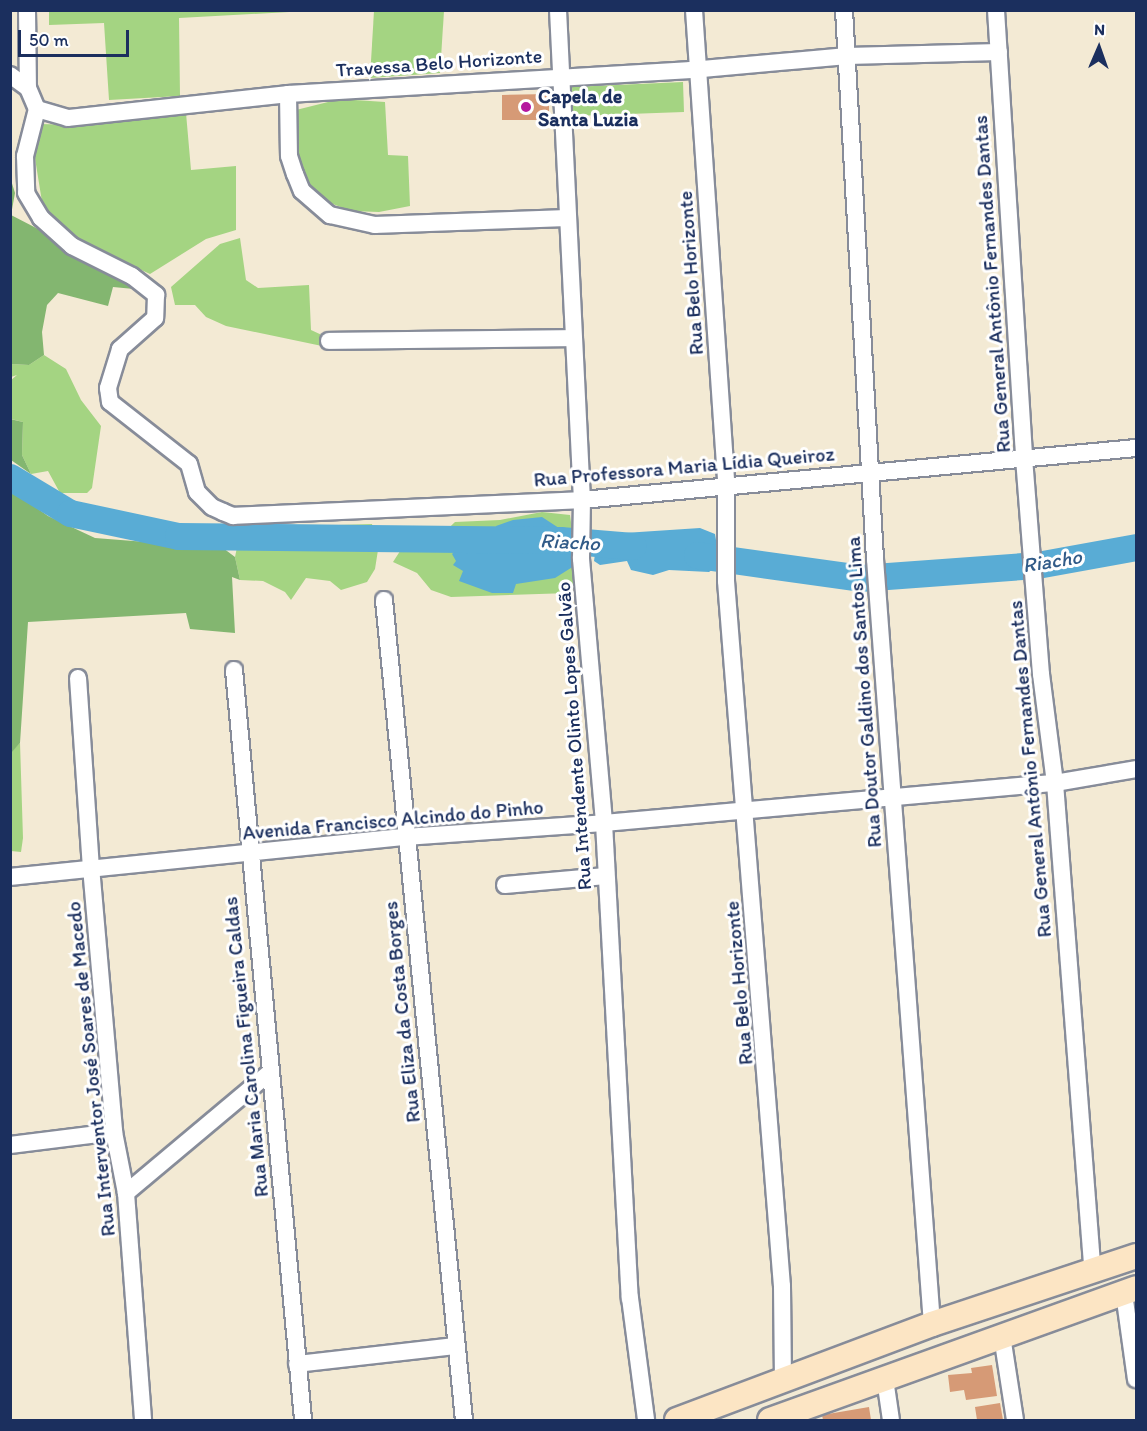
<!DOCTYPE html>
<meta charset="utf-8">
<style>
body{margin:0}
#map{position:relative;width:1147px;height:1431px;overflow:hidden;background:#f3ead4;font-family:Itim,sans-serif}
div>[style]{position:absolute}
.green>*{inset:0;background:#a4d482}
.forest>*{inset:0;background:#83b670}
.water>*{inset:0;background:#59acd5}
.river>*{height:27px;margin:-13.5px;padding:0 13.5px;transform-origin:13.5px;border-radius:13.5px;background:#59acd5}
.building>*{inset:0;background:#d69a76}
.roads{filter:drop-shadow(2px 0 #878c99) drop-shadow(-2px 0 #878c99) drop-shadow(0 2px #878c99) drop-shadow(0 -2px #878c99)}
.street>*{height:16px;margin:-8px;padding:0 8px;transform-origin:8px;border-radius:8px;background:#fff}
.secondary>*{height:24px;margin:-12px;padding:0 12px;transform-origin:12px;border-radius:12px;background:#fce5c4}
.dots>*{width:16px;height:16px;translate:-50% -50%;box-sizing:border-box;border:3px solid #fff;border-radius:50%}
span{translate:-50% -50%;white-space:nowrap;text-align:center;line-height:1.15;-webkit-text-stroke:6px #fff;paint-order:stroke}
.street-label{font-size:20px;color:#1b2f5e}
.poi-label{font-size:20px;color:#1b2f5e;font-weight:700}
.left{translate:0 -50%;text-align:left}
.water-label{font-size:21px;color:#315b88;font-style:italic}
.frame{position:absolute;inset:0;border:12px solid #1b2f5e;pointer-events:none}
.north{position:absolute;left:1069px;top:18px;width:60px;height:60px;-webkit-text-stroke:4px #fff;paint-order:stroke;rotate:2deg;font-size:16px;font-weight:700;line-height:24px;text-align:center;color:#1b2f5e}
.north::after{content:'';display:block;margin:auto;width:21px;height:27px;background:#1b2f5e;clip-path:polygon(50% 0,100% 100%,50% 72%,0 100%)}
.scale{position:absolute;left:18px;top:30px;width:111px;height:27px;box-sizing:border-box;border:3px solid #1b2f5e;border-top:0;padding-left:8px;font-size:18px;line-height:21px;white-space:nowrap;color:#1b2f5e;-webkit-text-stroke:4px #fff;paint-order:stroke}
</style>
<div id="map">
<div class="green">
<div style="clip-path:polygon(49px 11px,307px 11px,179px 18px,180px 96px,109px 100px,104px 23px,49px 25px)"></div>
<div style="clip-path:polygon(374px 11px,444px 11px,440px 73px,370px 78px)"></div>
<div style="clip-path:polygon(683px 82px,684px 112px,573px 116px,572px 87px)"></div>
<div style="clip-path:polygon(340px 99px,385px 102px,388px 155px,408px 156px,410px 206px,379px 212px,351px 211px,312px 196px,294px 157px,296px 110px)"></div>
<div style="clip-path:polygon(186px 113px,191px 170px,236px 166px,236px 230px,206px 239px,150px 274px,72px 238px,43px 208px,33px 146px,40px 124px,77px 125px)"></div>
<div style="clip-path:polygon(240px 238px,246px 280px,258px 288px,309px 285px,311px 330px,324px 336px,322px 346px,226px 326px,206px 317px,195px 305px,175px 305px,171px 287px,220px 244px)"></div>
<div style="clip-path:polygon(44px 355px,66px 369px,81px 400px,101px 426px,92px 488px,87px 493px,60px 493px,48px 471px,31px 474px,22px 455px,23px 422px,11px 419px,10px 381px,17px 375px,11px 377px,11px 364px,29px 365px)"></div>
<div style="clip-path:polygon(542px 512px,570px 515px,579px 579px,570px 593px,451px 597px,431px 590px,417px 573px,393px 562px,402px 548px,430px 546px,455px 522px,500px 520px)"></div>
<div style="clip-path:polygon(372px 524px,378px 550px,375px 569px,367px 582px,341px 590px,330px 581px,306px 578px,291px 600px,285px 592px,263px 581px,240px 580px,235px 557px,241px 528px)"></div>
<div style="clip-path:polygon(20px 743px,23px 838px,21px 852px,11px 851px,10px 753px)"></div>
</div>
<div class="forest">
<div style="clip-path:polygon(10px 177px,15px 193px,11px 215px,40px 230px,63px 248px,129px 282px,134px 289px,113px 287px,108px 306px,58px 293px,47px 305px,42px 332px,44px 355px,29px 365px,11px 364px)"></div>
<div style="clip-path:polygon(10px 419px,23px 422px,22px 455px,31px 474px,11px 460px)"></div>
<div style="clip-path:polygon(11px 490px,48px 516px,95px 538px,223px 548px,235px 557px,240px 580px,232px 577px,235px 633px,190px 629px,186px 613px,28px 622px,20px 743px,11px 753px)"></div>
</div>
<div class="water">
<div style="clip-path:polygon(542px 517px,565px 532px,574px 566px,555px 578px,516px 584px,513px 593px,492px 593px,459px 581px,463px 571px,453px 565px,456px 561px,452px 554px,464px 542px,496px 532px,496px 526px,513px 520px)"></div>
<div style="clip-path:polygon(700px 528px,715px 534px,718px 552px,717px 566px,709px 572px,669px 570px,653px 575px,631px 570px,627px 561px,600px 565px,594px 561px,597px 540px,609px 534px)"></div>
</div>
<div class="river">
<div style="left:10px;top:477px;width:70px;rotate:31deg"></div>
<div style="left:70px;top:513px;width:110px;rotate:12deg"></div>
<div style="left:178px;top:536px;width:382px;rotate:0.6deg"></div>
<div style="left:560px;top:540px;width:73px;rotate:4.7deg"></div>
<div style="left:697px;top:555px;width:165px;rotate:8deg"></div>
<div style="left:860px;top:578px;width:177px;rotate:-4.2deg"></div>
<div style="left:1037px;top:565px;width:101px;rotate:-10.3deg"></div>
</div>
<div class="building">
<div style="clip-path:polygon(549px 94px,549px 120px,502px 120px,502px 95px)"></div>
<div style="clip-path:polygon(992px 1365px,997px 1396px,966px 1400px,964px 1390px,950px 1392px,948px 1375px,972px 1373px,971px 1368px)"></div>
<div style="clip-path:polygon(1000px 1403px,1003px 1420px,977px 1420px,975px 1407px)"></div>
<div style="clip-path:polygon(869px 1407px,871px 1420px,823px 1420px,822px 1415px)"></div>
</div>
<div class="roads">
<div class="street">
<div style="left:27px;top:10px;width:78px;rotate:89.3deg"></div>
<div style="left:28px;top:88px;width:23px;rotate:67deg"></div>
<div style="left:37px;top:109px;width:49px;rotate:104.3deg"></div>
<div style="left:25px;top:156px;width:37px;rotate:88deg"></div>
<div style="left:26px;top:193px;width:29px;rotate:59deg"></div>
<div style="left:41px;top:218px;width:42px;rotate:42.1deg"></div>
<div style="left:72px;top:246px;width:67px;rotate:26.6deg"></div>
<div style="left:132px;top:276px;width:31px;rotate:38deg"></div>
<div style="left:156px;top:295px;width:23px;rotate:92deg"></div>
<div style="left:155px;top:318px;width:47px;rotate:138.5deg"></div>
<div style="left:120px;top:349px;width:41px;rotate:107.1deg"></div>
<div style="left:108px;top:388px;width:14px;rotate:82deg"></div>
<div style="left:110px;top:402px;width:100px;rotate:38.1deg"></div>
<div style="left:189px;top:464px;width:29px;rotate:74deg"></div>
<div style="left:197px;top:492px;width:21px;rotate:45deg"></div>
<div style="left:212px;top:507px;width:12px;rotate:24deg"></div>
<div style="left:223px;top:512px;width:11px;rotate:22deg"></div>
<div style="left:233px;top:516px;width:349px;rotate:-2.6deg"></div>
<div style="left:582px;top:500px;width:556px;rotate:-5.36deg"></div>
<div style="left:558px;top:10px;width:491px;rotate:87.2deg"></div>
<div style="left:582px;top:500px;width:59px;rotate:91deg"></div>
<div style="left:581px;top:559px;width:265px;rotate:85deg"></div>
<div style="left:604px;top:823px;width:476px;rotate:86.9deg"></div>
<div style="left:630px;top:1298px;width:123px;rotate:82.5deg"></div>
<div style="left:694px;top:10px;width:476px;rotate:86.1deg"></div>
<div style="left:726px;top:485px;width:96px;rotate:90deg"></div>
<div style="left:726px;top:581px;width:707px;rotate:85.46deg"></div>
<div style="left:782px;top:1286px;width:96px;rotate:89.4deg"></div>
<div style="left:844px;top:10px;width:550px;rotate:86.77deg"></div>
<div style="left:875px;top:559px;width:767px;rotate:85.74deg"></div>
<div style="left:996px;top:10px;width:449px;rotate:86.4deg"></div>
<div style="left:1024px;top:458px;width:217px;rotate:85.5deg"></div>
<div style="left:1041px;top:674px;width:110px;rotate:82.7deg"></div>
<div style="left:1055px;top:783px;width:490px;rotate:85.6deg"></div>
<div style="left:10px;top:75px;width:22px;rotate:36deg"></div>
<div style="left:288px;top:94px;width:62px;rotate:89.1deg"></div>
<div style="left:289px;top:156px;width:19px;rotate:72deg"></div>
<div style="left:295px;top:174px;width:18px;rotate:68deg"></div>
<div style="left:302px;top:191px;width:37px;rotate:41deg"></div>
<div style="left:330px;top:215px;width:46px;rotate:12.5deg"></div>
<div style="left:375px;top:225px;width:191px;rotate:-2.1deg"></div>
<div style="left:37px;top:109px;width:32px;rotate:16deg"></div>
<div style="left:68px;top:118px;width:221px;rotate:-6.2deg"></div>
<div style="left:288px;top:94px;width:404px;rotate:-3.4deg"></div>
<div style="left:691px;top:70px;width:157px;rotate:-5.1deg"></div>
<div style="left:847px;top:56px;width:152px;rotate:-1.5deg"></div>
<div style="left:329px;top:341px;width:244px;rotate:-0.7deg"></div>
<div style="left:384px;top:600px;width:824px;rotate:84.43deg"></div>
<div style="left:234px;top:670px;width:753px;rotate:84.74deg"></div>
<div style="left:78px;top:678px;width:189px;rotate:86.1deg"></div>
<div style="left:91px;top:867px;width:266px;rotate:85deg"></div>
<div style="left:114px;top:1132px;width:62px;rotate:78.9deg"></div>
<div style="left:126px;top:1193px;width:228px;rotate:85.7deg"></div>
<div style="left:10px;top:877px;width:397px;rotate:-5.8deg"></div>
<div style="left:405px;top:837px;width:199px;rotate:-4deg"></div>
<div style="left:604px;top:823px;width:453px;rotate:-5.1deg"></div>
<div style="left:1055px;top:783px;width:82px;rotate:-9.8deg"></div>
<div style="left:505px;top:885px;width:101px;rotate:-5.1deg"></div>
<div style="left:10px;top:1145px;width:105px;rotate:-7.1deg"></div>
<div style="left:126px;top:1193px;width:188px;rotate:-40deg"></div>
<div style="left:1124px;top:1293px;width:87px;rotate:82.1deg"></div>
<div style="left:1002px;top:1336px;width:85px;rotate:81.2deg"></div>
<div style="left:297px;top:1364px;width:160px;rotate:-6.5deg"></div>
<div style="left:885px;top:1379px;width:41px;rotate:81.7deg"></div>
</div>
<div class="secondary">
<div style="left:677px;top:1420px;width:272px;rotate:-20.6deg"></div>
<div style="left:932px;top:1324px;width:215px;rotate:-18.4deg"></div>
<div style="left:770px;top:1420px;width:389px;rotate:-19.8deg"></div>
</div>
</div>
<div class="dots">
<div style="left:526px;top:107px;background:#b5179e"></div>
</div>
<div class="street-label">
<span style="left:439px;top:63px;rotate:-4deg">Travessa Belo Horizonte</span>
<span style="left:691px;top:273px;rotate:-94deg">Rua Belo Horizonte</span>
<span style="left:992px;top:284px;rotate:-94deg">Rua General Antônio Fernandes Dantas</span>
<span style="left:684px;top:467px;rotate:-5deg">Rua Professora Maria Lídia Queiroz</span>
<span style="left:864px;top:692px;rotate:-94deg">Rua Doutor Galdino dos Santos Lima</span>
<span style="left:574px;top:736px;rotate:-94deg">Rua Intendente Olinto Lopes Galvão</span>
<span style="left:1030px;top:769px;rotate:-95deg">Rua General Antônio Fernandes Dantas</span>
<span style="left:393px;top:820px;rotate:-5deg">Avenida Francisco Alcindo do Pinho</span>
<span style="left:739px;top:983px;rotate:-95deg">Rua Belo Horizonte</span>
<span style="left:402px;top:1012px;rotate:-96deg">Rua Eliza da Costa Borges</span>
<span style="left:246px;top:1047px;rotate:-96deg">Rua Maria Carolina Figueira Caldas</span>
<span style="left:91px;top:1069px;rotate:-96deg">Rua Interventor José Soares de Macedo</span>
</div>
<div class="poi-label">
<span class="left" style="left:538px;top:108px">Capela de<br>Santa Luzia</span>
</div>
<div class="water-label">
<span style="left:570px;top:542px;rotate:3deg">Riacho</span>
<span style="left:1052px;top:561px;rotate:-9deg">Riacho</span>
</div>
<div class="frame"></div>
<div class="north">N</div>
<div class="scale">50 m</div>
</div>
